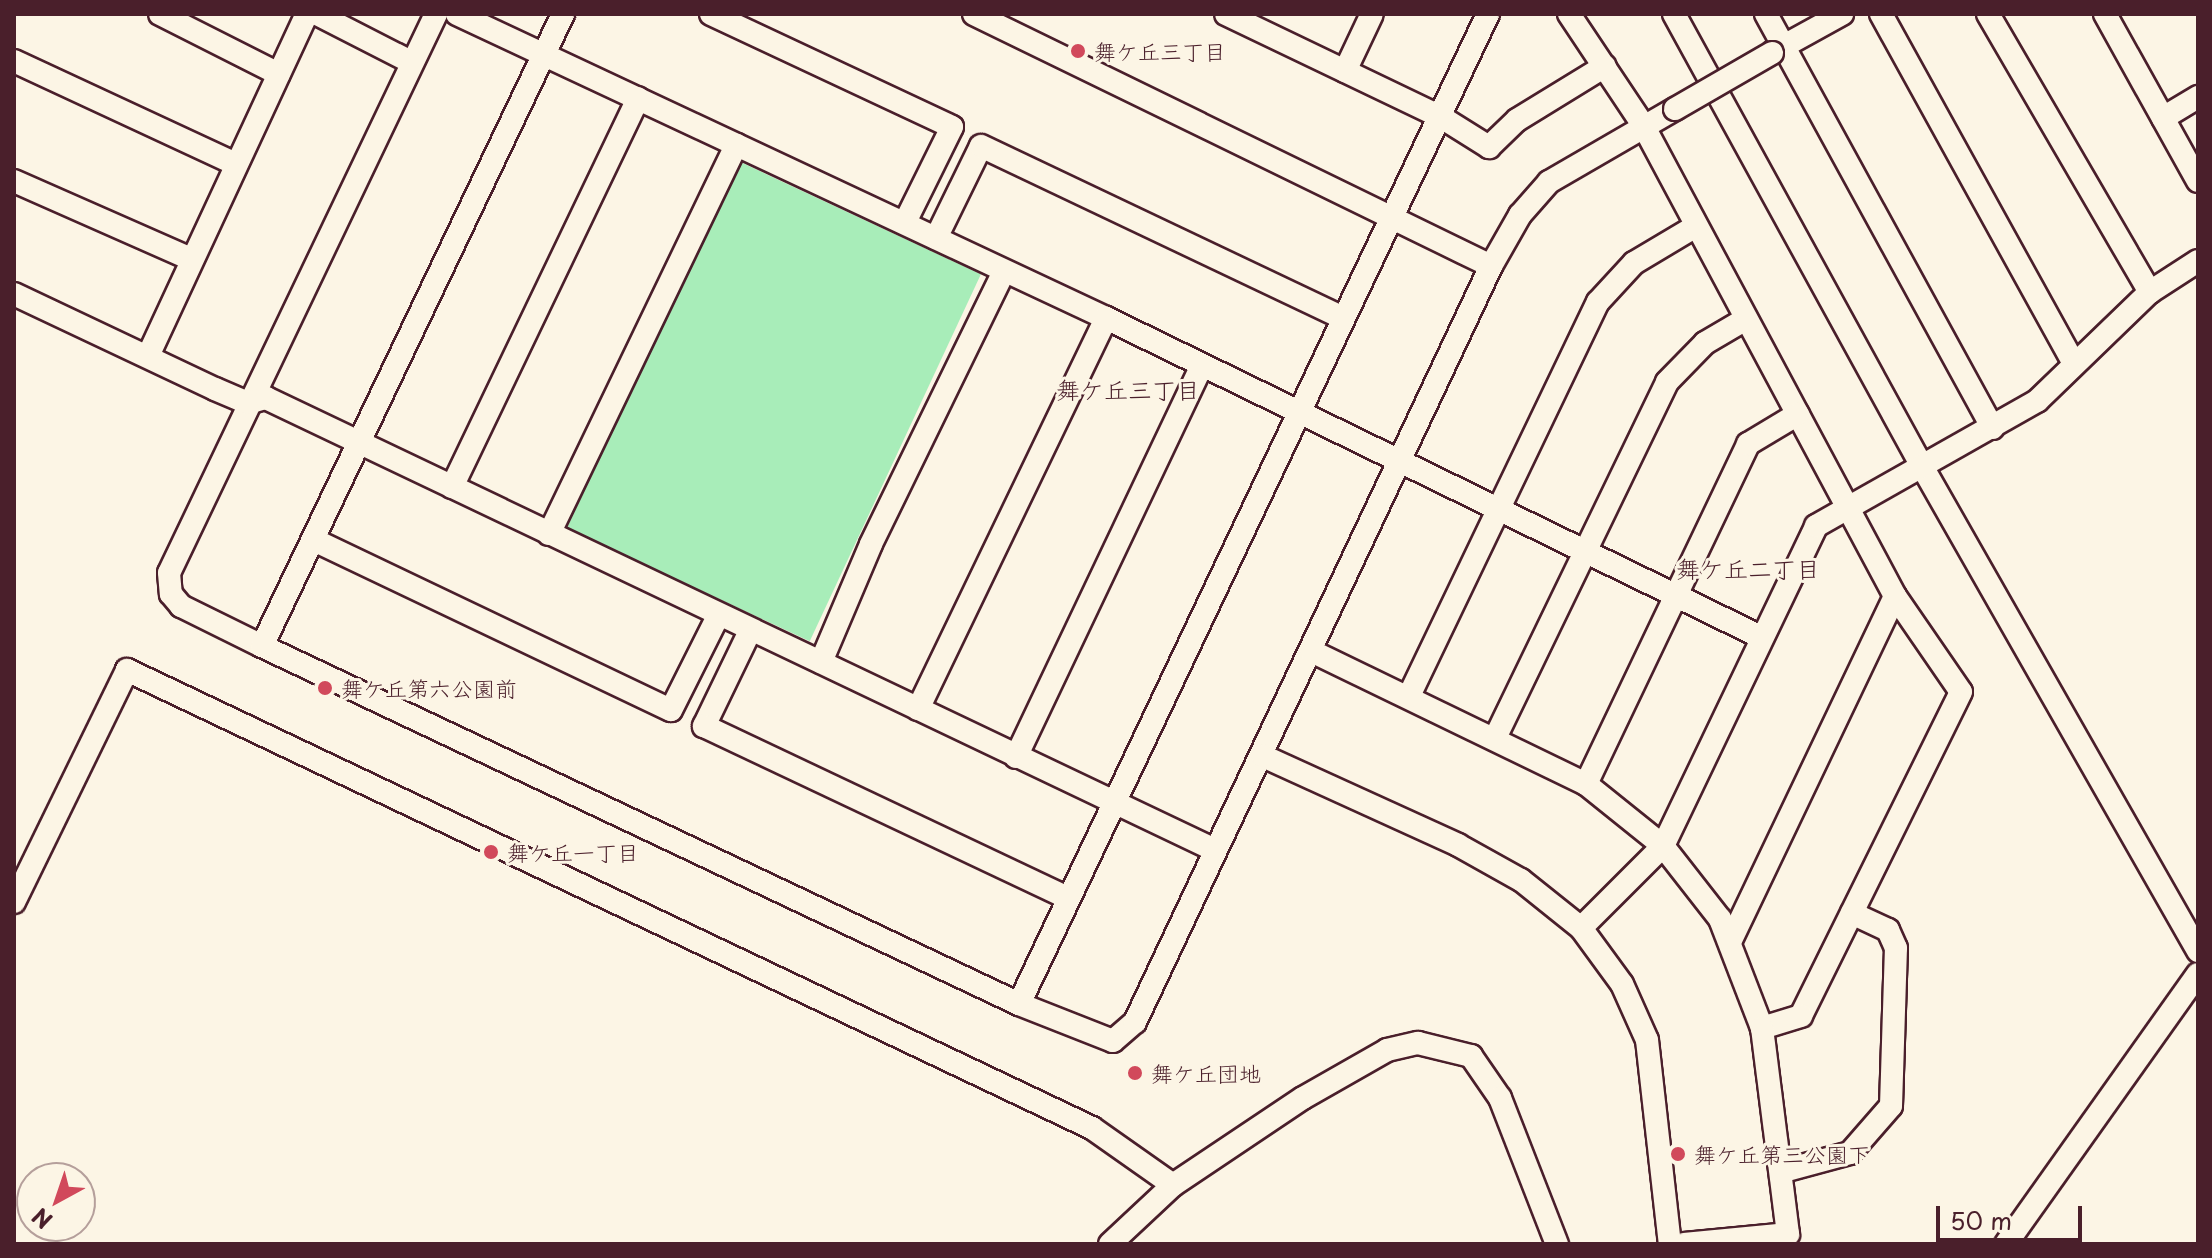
<!DOCTYPE html>
<html>
<head>
<meta charset="utf-8">
<style>
	body { margin:0 }
	#map { position:relative; width:2212px; height:1258px; overflow:hidden; background:#fcf5e5; font-family:"Playpen Sans","Klee One",sans-serif }
	div>[style] { position:absolute }
	.green>* { inset:0; background:#a8edb9; transform-origin:0 0 }
	.roads { filter:drop-shadow(2px 0 #4a1f2b) drop-shadow(-2px 0 #4a1f2b) drop-shadow(0 2px #4a1f2b) drop-shadow(0 -2px #4a1f2b) }
	.minor>* { height:22px; margin:-11px; padding:0 11px; transform-origin:11px; border-radius:11px; background:#fcf5e5 }
	.bridges { filter:drop-shadow(2px 0 #4a1f2b) drop-shadow(-2px 0 #4a1f2b) drop-shadow(0 2px #4a1f2b) drop-shadow(0 -2px #4a1f2b) }
	.minor-bridge>* { height:22px; margin:-11px; padding:0 11px; transform-origin:11px; border-radius:11px; background:#fcf5e5 }
	.dots>* { width:22px; height:22px; translate:-50% -50%; box-sizing:border-box; border:4px solid #fcf5e5; border-radius:50% }
	span { translate:-50% -50%; white-space:nowrap; text-align:center; line-height:1.15; -webkit-text-stroke:6px #fcf5e5; paint-order:stroke }
	.poi-label { font-size:22px; color:#4a1f2b }
	.left { translate:0 -50%; text-align:left }
	.neighbourhood-label { font-size:24px; color:#4a1f2b }
	.frame { position:absolute; inset:0; border:16px solid #4a1f2b; pointer-events:none }
	.north { position:absolute; left:16px; top:1162px; width:80px; height:80px; box-sizing:border-box; background:#fcf5e5; border:2px solid #b59f9b; border-radius:50%; rotate:220deg; font-size:22px; font-weight:700; line-height:32px; text-align:center; color:#4a1f2b }
	.north::after { content:''; display:block; margin:auto; width:28px; height:36px; background:#d1495b; clip-path:polygon(50% 0,100% 100%,50% 72%,0 100%) }
	.scale { position:absolute; left:1936px; top:1206px; width:146px; height:36px; box-sizing:border-box; border:4px solid #4a1f2b; border-top:0; padding-left:10px; font-size:24px; line-height:28px; white-space:nowrap; color:#4a1f2b; -webkit-text-stroke:6px #fcf5e5; paint-order:stroke }
</style>
</head>
<body>
<div id="map">
	<div class="green">
		<div style="left:738px;top:161px;width:268px;height:405px;rotate:25deg"></div>
	</div>
	<div class="roads">
		<div class="minor">
			<div style="left:160px;top:14px;width:133px;rotate:26.8deg"></div>
			<div style="left:317px;top:14px;width:106px;rotate:27.1deg"></div>
			<div style="left:436px;top:14px;width:619px;rotate:115.53deg"></div>
			<div style="left:169px;top:573px;width:21px;rotate:85deg"></div>
			<div style="left:171px;top:594px;width:16px;rotate:50deg"></div>
			<div style="left:181px;top:606px;width:90px;rotate:26.3deg"></div>
			<div style="left:262px;top:646px;width:837px;rotate:25.31deg"></div>
			<div style="left:1019px;top:1004px;width:101px;rotate:21.5deg"></div>
			<div style="left:1113px;top:1041px;width:29px;rotate:-41deg"></div>
			<div style="left:1135px;top:1022px;width:836px;rotate:-64.78deg"></div>
			<div style="left:1491px;top:266px;width:59px;rotate:-60.4deg"></div>
			<div style="left:1520px;top:215px;width:44px;rotate:-48.7deg"></div>
			<div style="left:1549px;top:182px;width:146px;rotate:-30.1deg"></div>
			<div style="left:457px;top:14px;width:717px;rotate:25.1deg"></div>
			<div style="left:1106px;top:318px;width:729px;rotate:25.97deg"></div>
			<div style="left:711px;top:14px;width:266px;rotate:25.1deg"></div>
			<div style="left:952px;top:127px;width:106px;rotate:116.3deg"></div>
			<div style="left:974px;top:14px;width:575px;rotate:25.99deg"></div>
			<div style="left:1226px;top:14px;width:238px;rotate:25.6deg"></div>
			<div style="left:1441px;top:117px;width:57px;rotate:32deg"></div>
			<div style="left:1489px;top:147px;width:39px;rotate:-44deg"></div>
			<div style="left:1517px;top:120px;width:103px;rotate:-31.5deg"></div>
			<div style="left:1569px;top:14px;width:133px;rotate:56.3deg"></div>
			<div style="left:1643px;top:125px;width:534px;rotate:61.85deg"></div>
			<div style="left:1895px;top:596px;width:116px;rotate:55.5deg"></div>
			<div style="left:1961px;top:692px;width:361px;rotate:116.3deg"></div>
			<div style="left:1801px;top:1016px;width:41px;rotate:162.9deg"></div>
			<div style="left:1674px;top:14px;width:518px;rotate:61.26deg"></div>
			<div style="left:1923px;top:468px;width:556px;rotate:60.34deg"></div>
			<div style="left:1766px;top:14px;width:472px;rotate:61.3deg"></div>
			<div style="left:1881px;top:14px;width:400px;rotate:61.1deg"></div>
			<div style="left:1988px;top:14px;width:322px;rotate:59.8deg"></div>
			<div style="left:2105px;top:14px;width:191px;rotate:60.9deg"></div>
			<div style="left:1773px;top:52px;width:79px;rotate:-28.8deg"></div>
			<div style="left:14px;top:61px;width:245px;rotate:24.9deg"></div>
			<div style="left:1345px;top:71px;width:63px;rotate:-64.7deg"></div>
			<div style="left:2163px;top:118px;width:41px;rotate:-31deg"></div>
			<div style="left:14px;top:181px;width:193px;rotate:23.8deg"></div>
			<div style="left:936px;top:238px;width:102px;rotate:-63.9deg"></div>
			<div style="left:981px;top:146px;width:401px;rotate:25.4deg"></div>
			<div style="left:14px;top:294px;width:222px;rotate:25.3deg"></div>
			<div style="left:215px;top:389px;width:36px;rotate:23deg"></div>
			<div style="left:248px;top:403px;width:19px;rotate:-16deg"></div>
			<div style="left:266px;top:398px;width:1051px;rotate:25.47deg"></div>
			<div style="left:148px;top:356px;width:377px;rotate:-65.1deg"></div>
			<div style="left:452px;top:487px;width:431px;rotate:-64.4deg"></div>
			<div style="left:549px;top:534px;width:432px;rotate:-64.3deg"></div>
			<div style="left:316px;top:541px;width:393px;rotate:25.5deg"></div>
			<div style="left:671px;top:710px;width:105px;rotate:-63.4deg"></div>
			<div style="left:750px;top:631px;width:106px;rotate:115.8deg"></div>
			<div style="left:704px;top:726px;width:400px;rotate:25.3deg"></div>
			<div style="left:262px;top:646px;width:700px;rotate:-64.53deg"></div>
			<div style="left:1311px;top:651px;width:305px;rotate:25.8deg"></div>
			<div style="left:1586px;top:784px;width:99px;rotate:38.8deg"></div>
			<div style="left:1663px;top:846px;width:93px;rotate:52deg"></div>
			<div style="left:1720px;top:919px;width:117px;rotate:68.9deg"></div>
			<div style="left:1762px;top:1028px;width:208px;rotate:82.8deg"></div>
			<div style="left:1788px;top:1234px;width:104px;rotate:174.5deg"></div>
			<div style="left:821px;top:662px;width:128px;rotate:-67deg"></div>
			<div style="left:871px;top:544px;width:301px;rotate:-64deg"></div>
			<div style="left:1409px;top:696px;width:437px;rotate:-64.4deg"></div>
			<div style="left:1598px;top:302px;width:53px;rotate:-47.3deg"></div>
			<div style="left:1634px;top:263px;width:72px;rotate:-30.8deg"></div>
			<div style="left:918px;top:709px;width:434px;rotate:-64.3deg"></div>
			<div style="left:1496px;top:736px;width:393px;rotate:-64.2deg"></div>
			<div style="left:1667px;top:382px;width:54px;rotate:-45.7deg"></div>
			<div style="left:1705px;top:343px;width:45px;rotate:-30.5deg"></div>
			<div style="left:1263px;top:756px;width:214px;rotate:24.5deg"></div>
			<div style="left:1458px;top:845px;width:72px;rotate:29.1deg"></div>
			<div style="left:1521px;top:880px;width:77px;rotate:38.7deg"></div>
			<div style="left:1581px;top:928px;width:69px;rotate:53.8deg"></div>
			<div style="left:1622px;top:984px;width:61px;rotate:65.9deg"></div>
			<div style="left:1647px;top:1040px;width:205px;rotate:83.6deg"></div>
			<div style="left:1016px;top:757px;width:432px;rotate:-64.6deg"></div>
			<div style="left:1586px;top:784px;width:377px;rotate:-64.5deg"></div>
			<div style="left:1748px;top:444px;width:58px;rotate:-31deg"></div>
			<div style="left:14px;top:902px;width:258px;rotate:-64deg"></div>
			<div style="left:127px;top:670px;width:1068px;rotate:25.39deg"></div>
			<div style="left:1092px;top:1128px;width:99px;rotate:35.1deg"></div>
			<div style="left:1581px;top:928px;width:116px;rotate:-45deg"></div>
			<div style="left:1663px;top:846px;width:355px;rotate:-64.4deg"></div>
			<div style="left:1816px;top:526px;width:254px;rotate:-29.5deg"></div>
			<div style="left:2037px;top:401px;width:157px;rotate:-44deg"></div>
			<div style="left:2150px;top:292px;width:57px;rotate:-32.9deg"></div>
			<div style="left:1731px;top:940px;width:381px;rotate:-64.5deg"></div>
			<div style="left:1019px;top:1004px;width:1095px;rotate:-64.65deg"></div>
			<div style="left:1783px;top:1171px;width:69px;rotate:-15deg"></div>
			<div style="left:1850px;top:1153px;width:62px;rotate:-48.9deg"></div>
			<div style="left:1891px;top:1106px;width:158px;rotate:-88.2deg"></div>
			<div style="left:1896px;top:948px;width:20px;rotate:-114deg"></div>
			<div style="left:1888px;top:930px;width:40px;rotate:-155deg"></div>
			<div style="left:1110px;top:1244px;width:86px;rotate:-43.1deg"></div>
			<div style="left:1173px;top:1185px;width:156px;rotate:-33.8deg"></div>
			<div style="left:1303px;top:1098px;width:97px;rotate:-29.7deg"></div>
			<div style="left:1387px;top:1050px;width:32px;rotate:-13deg"></div>
			<div style="left:1418px;top:1043px;width:55px;rotate:13.8deg"></div>
			<div style="left:1471px;top:1056px;width:51px;rotate:55.4deg"></div>
			<div style="left:1500px;top:1098px;width:157px;rotate:68.7deg"></div>
			<div style="left:2006px;top:1244px;width:331px;rotate:-54.6deg"></div>
		</div>
	</div>
	<div class="bridges">
		<div class="minor-bridge">
			<div style="left:1675px;top:109px;width:112px;rotate:-30deg"></div>
		</div>
	</div>
	<div class="dots">
		<div style="left:1078px;top:51px;background:#d1495b"></div>
		<div style="left:325px;top:688px;background:#d1495b"></div>
		<div style="left:491px;top:852px;background:#d1495b"></div>
		<div style="left:1135px;top:1073px;background:#d1495b"></div>
		<div style="left:1678px;top:1154px;background:#d1495b"></div>
	</div>
	<div class="poi-label">
		<span class="left" style="left:1094px;top:51px">舞ケ丘三丁目</span>
		<span class="left" style="left:341px;top:688px">舞ケ丘第六公園前</span>
		<span class="left" style="left:507px;top:852px">舞ケ丘一丁目</span>
		<span class="left" style="left:1151px;top:1073px">舞ケ丘団地</span>
		<span class="left" style="left:1694px;top:1154px">舞ケ丘第三公園下</span>
	</div>
	<div class="neighbourhood-label">
		<span style="left:1128px;top:390px">舞ケ丘三丁目</span>
		<span style="left:1748px;top:569px">舞ケ丘二丁目</span>
	</div>
	<div class="frame"></div>
	<div class="north">N</div>
	<div class="scale">50 m</div>
</div>
</body>
</html>
